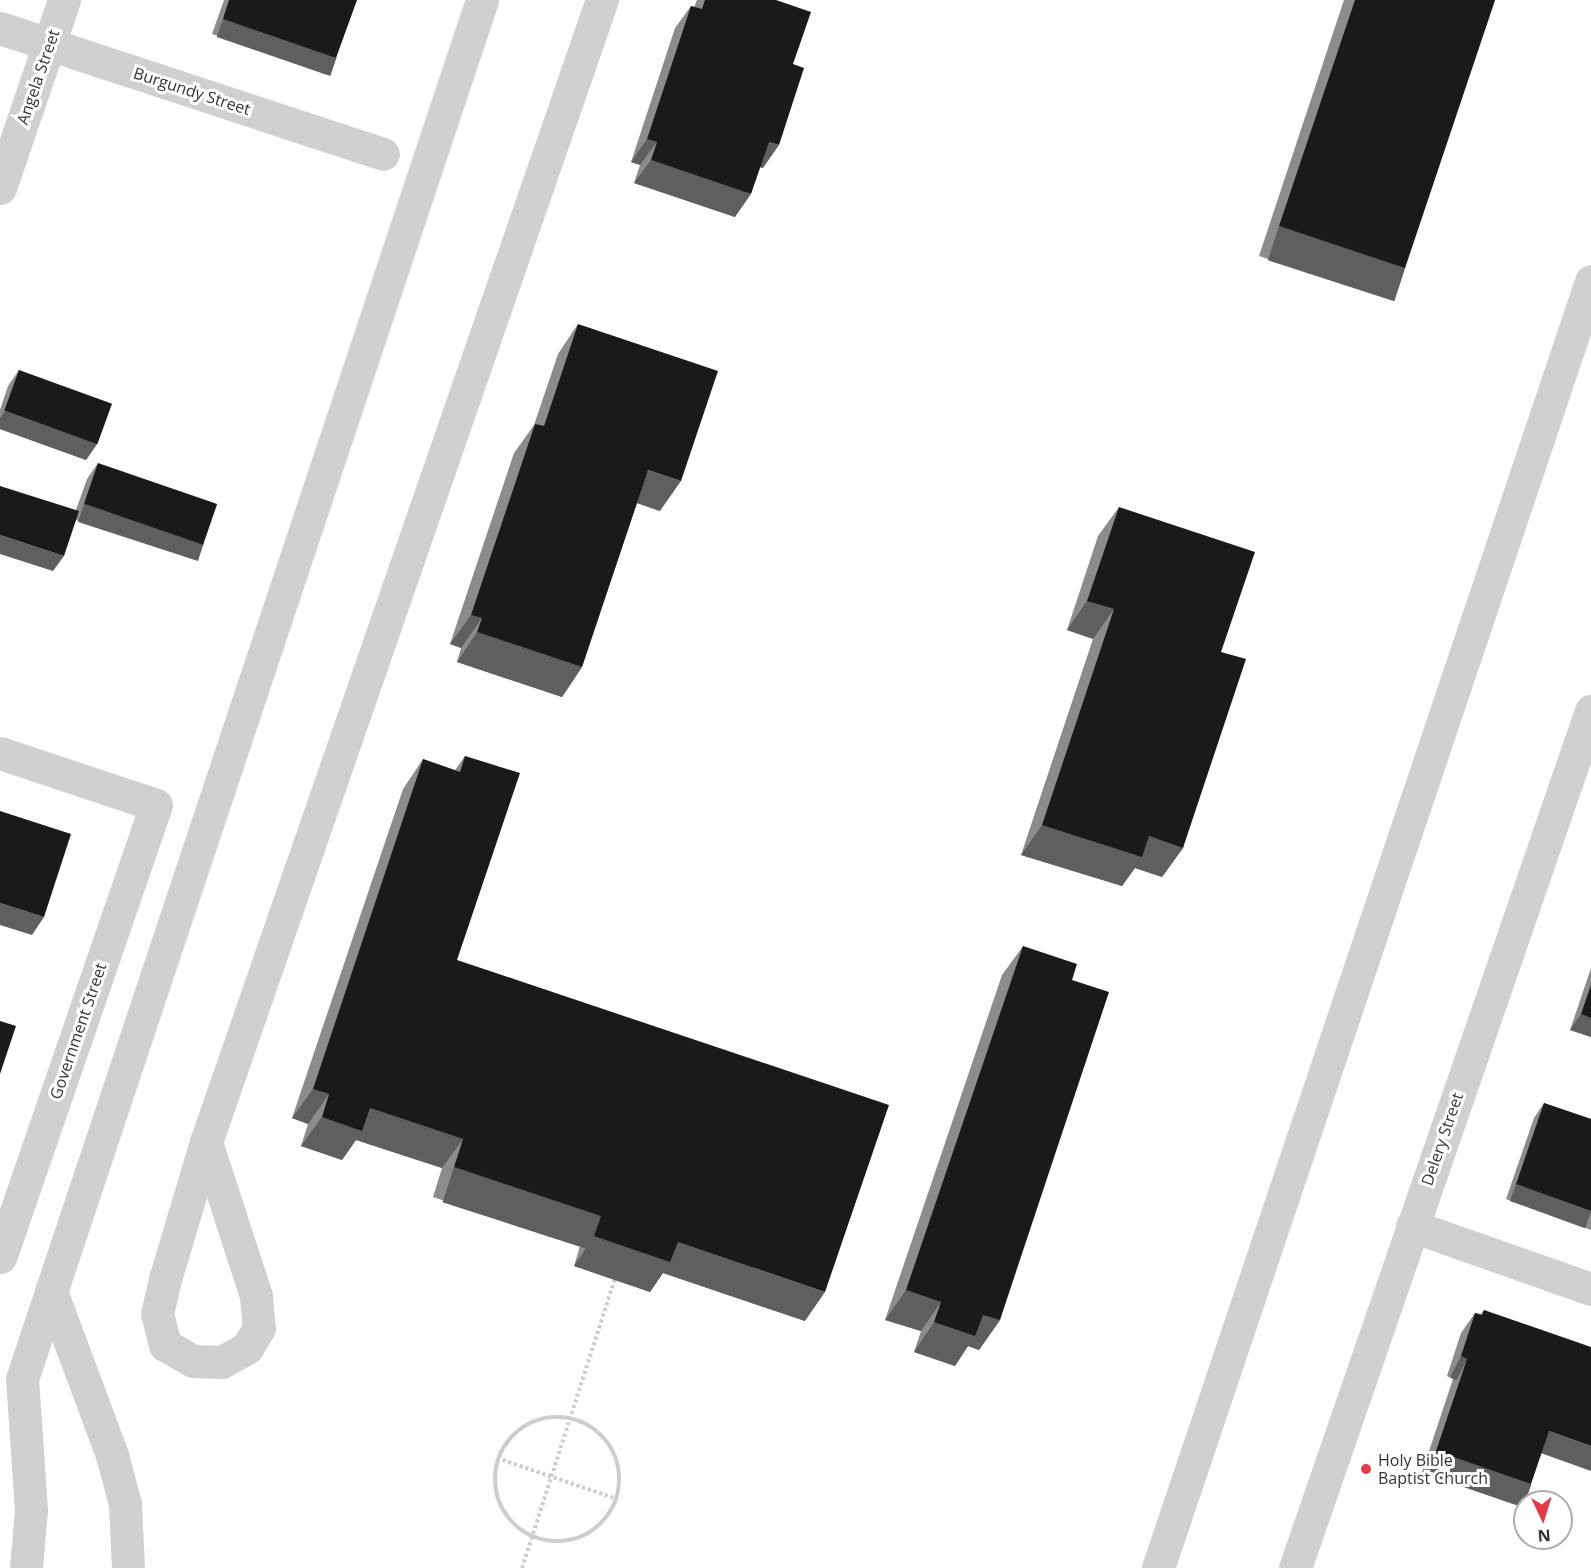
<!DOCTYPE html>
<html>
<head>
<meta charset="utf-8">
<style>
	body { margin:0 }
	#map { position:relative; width:1591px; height:1568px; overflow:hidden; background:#fff; font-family:"Open Sans",sans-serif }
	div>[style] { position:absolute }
	.path>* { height:4px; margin-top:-2px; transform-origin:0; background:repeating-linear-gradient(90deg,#cdcdcd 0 3px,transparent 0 6px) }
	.path>.ring { margin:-2px; padding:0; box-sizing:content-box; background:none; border:4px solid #cdcdcd; border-radius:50% }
	.minor>* { height:33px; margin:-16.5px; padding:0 16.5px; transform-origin:16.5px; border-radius:16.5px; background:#d0d0d0 }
	.wall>* { inset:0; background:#8c8c8c }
	.shaded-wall>* { inset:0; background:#5f5f5f; transform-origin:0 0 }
	.building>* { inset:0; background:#1a1a1a; transform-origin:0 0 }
	.dots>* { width:16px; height:16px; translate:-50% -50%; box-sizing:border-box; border:3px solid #fff; border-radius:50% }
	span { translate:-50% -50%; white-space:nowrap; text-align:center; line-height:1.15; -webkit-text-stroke:6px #fff; paint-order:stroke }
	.street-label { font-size:16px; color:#333 }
	.poi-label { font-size:16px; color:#333 }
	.left { translate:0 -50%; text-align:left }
	.north { position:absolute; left:1513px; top:1490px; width:60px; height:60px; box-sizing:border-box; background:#fff; border:2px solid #adadad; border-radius:50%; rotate:176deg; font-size:16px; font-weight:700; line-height:24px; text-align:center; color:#333 }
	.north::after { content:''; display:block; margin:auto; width:21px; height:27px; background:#e63946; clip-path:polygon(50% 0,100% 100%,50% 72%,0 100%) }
</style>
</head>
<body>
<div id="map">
	<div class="path">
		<div class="ring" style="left:495px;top:1417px;width:120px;height:120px"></div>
		<div style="left:497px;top:1458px;width:127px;rotate:18.9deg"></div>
		<div style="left:522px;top:1568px;width:304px;rotate:-72.2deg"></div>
	</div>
	<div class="minor">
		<div style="left:0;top:28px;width:403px;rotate:18.2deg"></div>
		<div style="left:0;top:188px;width:199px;rotate:-71.2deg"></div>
		<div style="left:0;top:753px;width:164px;rotate:18.4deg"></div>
		<div style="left:156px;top:805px;width:478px;rotate:109deg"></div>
		<div style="left:206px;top:1142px;width:162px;rotate:72deg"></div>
		<div style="left:256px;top:1296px;width:32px;rotate:85deg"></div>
		<div style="left:259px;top:1328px;width:23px;rotate:121deg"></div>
		<div style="left:247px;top:1348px;width:29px;rotate:151deg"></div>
		<div style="left:222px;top:1362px;width:29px;rotate:-178deg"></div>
		<div style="left:193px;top:1361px;width:32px;rotate:-150deg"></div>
		<div style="left:165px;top:1345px;width:32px;rotate:-104deg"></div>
		<div style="left:157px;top:1314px;width:39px;rotate:-77deg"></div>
		<div style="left:166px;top:1276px;width:140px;rotate:-73.4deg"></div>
		<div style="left:206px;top:1142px;width:1209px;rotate:-70.88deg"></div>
		<div style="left:1412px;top:1226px;width:190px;rotate:19.4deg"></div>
		<div style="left:51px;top:1291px;width:175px;rotate:69.6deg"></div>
		<div style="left:112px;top:1455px;width:51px;rotate:75.1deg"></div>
		<div style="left:125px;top:1504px;width:64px;rotate:87.3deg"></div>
		<div style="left:26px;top:1568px;width:58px;rotate:-85.1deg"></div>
		<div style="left:31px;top:1510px;width:131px;rotate:-93.9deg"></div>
		<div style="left:22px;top:1379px;width:1454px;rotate:-71.55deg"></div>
		<div style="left:1158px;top:1568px;width:1358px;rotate:-71.4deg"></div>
		<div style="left:1295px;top:1568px;width:907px;rotate:-70.95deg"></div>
	</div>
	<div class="wall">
		<div style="clip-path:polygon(224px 0,357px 0,325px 74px,212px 34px)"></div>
		<div style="clip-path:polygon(697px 0,776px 0,793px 64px,763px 168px,760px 167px,735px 217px,634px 183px,640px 165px,631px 162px,675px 28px,691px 6px,694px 7px)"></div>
		<div style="clip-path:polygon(1344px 0,1495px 0,1405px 268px,1385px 298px,1259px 256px)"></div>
		<div style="clip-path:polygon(578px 324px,660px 511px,637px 503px,582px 667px,562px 697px,457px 662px,461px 648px,450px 644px,514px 453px,534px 425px,558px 354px)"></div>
		<div style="clip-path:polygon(19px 370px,97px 444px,86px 460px,0 429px,0 410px,8px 386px)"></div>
		<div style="clip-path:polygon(98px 463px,193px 559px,76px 520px,53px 571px,76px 510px,87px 479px)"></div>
		<div style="clip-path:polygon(1119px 507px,1221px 652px,1183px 848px,1162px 877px,1135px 868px,1122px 886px,1021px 855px,1093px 639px,1067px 630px,1098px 536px)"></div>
		<div style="clip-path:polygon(465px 756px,457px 960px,805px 1321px,663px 1273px,650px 1292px,574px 1266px,580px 1246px,433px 1197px,442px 1168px,356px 1140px,342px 1160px,301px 1146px,308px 1124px,292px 1118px,403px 789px,423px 759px,455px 770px)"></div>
		<div style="clip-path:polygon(1023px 946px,1072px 980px,1000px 1320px,979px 1350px,968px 1346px,955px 1366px,914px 1352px,921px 1331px,885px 1320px,1002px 975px)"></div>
		<div style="clip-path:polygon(1591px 968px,1591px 1037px,1570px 1030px)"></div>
		<div style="clip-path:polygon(1544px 1103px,1591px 1119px,1591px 1230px,1506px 1199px,1534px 1118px)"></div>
		<div style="clip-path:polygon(1484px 1310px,1541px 1454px,1516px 1505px,1422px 1472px,1453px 1379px,1447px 1376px,1461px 1333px,1475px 1313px,1481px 1314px)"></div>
	</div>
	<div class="shaded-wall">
		<div style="left:223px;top:19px;width:120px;height:19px;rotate:19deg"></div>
		<div style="clip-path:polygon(647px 139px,657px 142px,640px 165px,631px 162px)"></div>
		<div style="clip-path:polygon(769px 142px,779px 145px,763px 168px,753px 165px)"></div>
		<div style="clip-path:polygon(651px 160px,751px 194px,735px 217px,634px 183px)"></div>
		<div style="left:1279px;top:226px;width:133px;height:36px;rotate:18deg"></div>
		<div style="clip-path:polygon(5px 411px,97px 444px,86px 460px,0 429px,0 418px)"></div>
		<div style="clip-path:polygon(648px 470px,681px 481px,660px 511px,628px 500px)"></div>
		<div style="left:84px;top:504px;width:126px;height:19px;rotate:18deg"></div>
		<div style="clip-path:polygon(0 535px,64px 556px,53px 571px,0 554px)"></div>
		<div style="clip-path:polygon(1087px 601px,1114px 609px,1093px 639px,1067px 630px)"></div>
		<div style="clip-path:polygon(471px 615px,482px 618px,461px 648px,450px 644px)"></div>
		<div style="clip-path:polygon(477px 632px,582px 667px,562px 697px,457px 662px)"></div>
		<div style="clip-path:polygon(1042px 825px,1149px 836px,1183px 848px,1162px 877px,1135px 868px,1122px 886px,1021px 855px)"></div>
		<div style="clip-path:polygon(0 903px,44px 917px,32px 935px,0 925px)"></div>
		<div style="clip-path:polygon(1581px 1014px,1591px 1018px,1591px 1037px,1570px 1030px)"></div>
		<div style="clip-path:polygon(313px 1089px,329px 1094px,308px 1124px,292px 1118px)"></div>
		<div style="clip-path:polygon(370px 1108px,463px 1139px,442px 1168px,356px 1140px,342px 1160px,301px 1146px,322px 1117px)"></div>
		<div style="left:454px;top:1167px;width:155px;height:37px;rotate:18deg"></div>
		<div style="left:1516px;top:1184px;width:80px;height:18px;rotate:20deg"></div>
		<div style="clip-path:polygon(594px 1236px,678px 1242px,825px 1292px,805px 1321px,663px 1273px,650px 1292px,574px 1266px)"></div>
		<div style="clip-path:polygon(906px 1290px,941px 1302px,921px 1331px,885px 1320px)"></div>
		<div style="clip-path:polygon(983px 1315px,1000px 1320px,979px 1350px,968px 1346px,955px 1366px,914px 1352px,934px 1322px)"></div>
		<div style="left:1461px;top:1356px;width:7px;height:24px;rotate:27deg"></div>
		<div style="clip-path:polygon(1549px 1431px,1591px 1446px,1591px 1471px,1535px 1451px)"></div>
		<div style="left:1436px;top:1451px;width:101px;height:25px;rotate:19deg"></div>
	</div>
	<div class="building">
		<div style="clip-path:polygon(229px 0,357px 0,336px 58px,223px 19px)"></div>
		<div style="clip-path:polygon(705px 0,776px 0,811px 12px,793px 64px,804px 68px,779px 145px,769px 142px,751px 194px,651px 160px,657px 142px,647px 139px,691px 6px,702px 9px)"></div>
		<div style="clip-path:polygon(1355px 0,1495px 0,1405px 268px,1279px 226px)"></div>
		<div style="clip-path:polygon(578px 324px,718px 371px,681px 481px,648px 470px,582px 667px,477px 632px,482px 618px,471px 615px,535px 424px,544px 426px)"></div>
		<div style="left:19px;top:370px;width:99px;height:43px;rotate:20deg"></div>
		<div style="left:98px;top:463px;width:126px;height:43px;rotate:19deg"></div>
		<div style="clip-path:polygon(0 486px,79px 511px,64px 556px,0 535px)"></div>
		<div style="clip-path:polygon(1119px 507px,1255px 552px,1221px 652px,1246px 659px,1183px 848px,1149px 836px,1142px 857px,1042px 825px,1114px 609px,1087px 601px)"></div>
		<div style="clip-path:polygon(465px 756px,520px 773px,457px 960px,889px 1105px,825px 1292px,678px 1242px,670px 1262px,594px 1236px,601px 1216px,454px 1167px,463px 1139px,370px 1108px,362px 1131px,322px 1117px,329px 1094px,313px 1089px,423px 759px,460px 772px)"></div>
		<div style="clip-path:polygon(0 811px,71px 834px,44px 917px,0 903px)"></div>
		<div style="clip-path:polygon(1023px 946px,1077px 964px,1072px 980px,1109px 992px,1000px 1320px,983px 1315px,975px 1336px,934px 1322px,941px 1302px,906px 1290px)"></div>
		<div style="clip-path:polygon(1591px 985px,1591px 1018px,1581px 1014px)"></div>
		<div style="clip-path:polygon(0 1021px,16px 1026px,0 1074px)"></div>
		<div style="clip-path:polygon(1544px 1103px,1591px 1119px,1591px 1211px,1516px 1184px)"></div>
		<div style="clip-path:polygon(1484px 1310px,1591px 1347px,1591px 1446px,1549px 1431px,1531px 1484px,1436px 1451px,1467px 1359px,1461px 1356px,1475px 1313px,1482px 1315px)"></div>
	</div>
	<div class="dots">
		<div style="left:1366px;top:1469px;background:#e63946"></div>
	</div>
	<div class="street-label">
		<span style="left:38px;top:77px;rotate:-71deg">Angela Street</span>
		<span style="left:192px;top:91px;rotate:18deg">Burgundy Street</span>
		<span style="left:78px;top:1031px;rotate:-71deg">Government Street</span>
		<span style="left:1442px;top:1139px;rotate:-71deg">Delery Street</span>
	</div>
	<div class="poi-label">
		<span class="left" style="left:1378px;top:1469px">Holy Bible<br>Baptist Church</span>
	</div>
	<div class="north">N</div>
</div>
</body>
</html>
